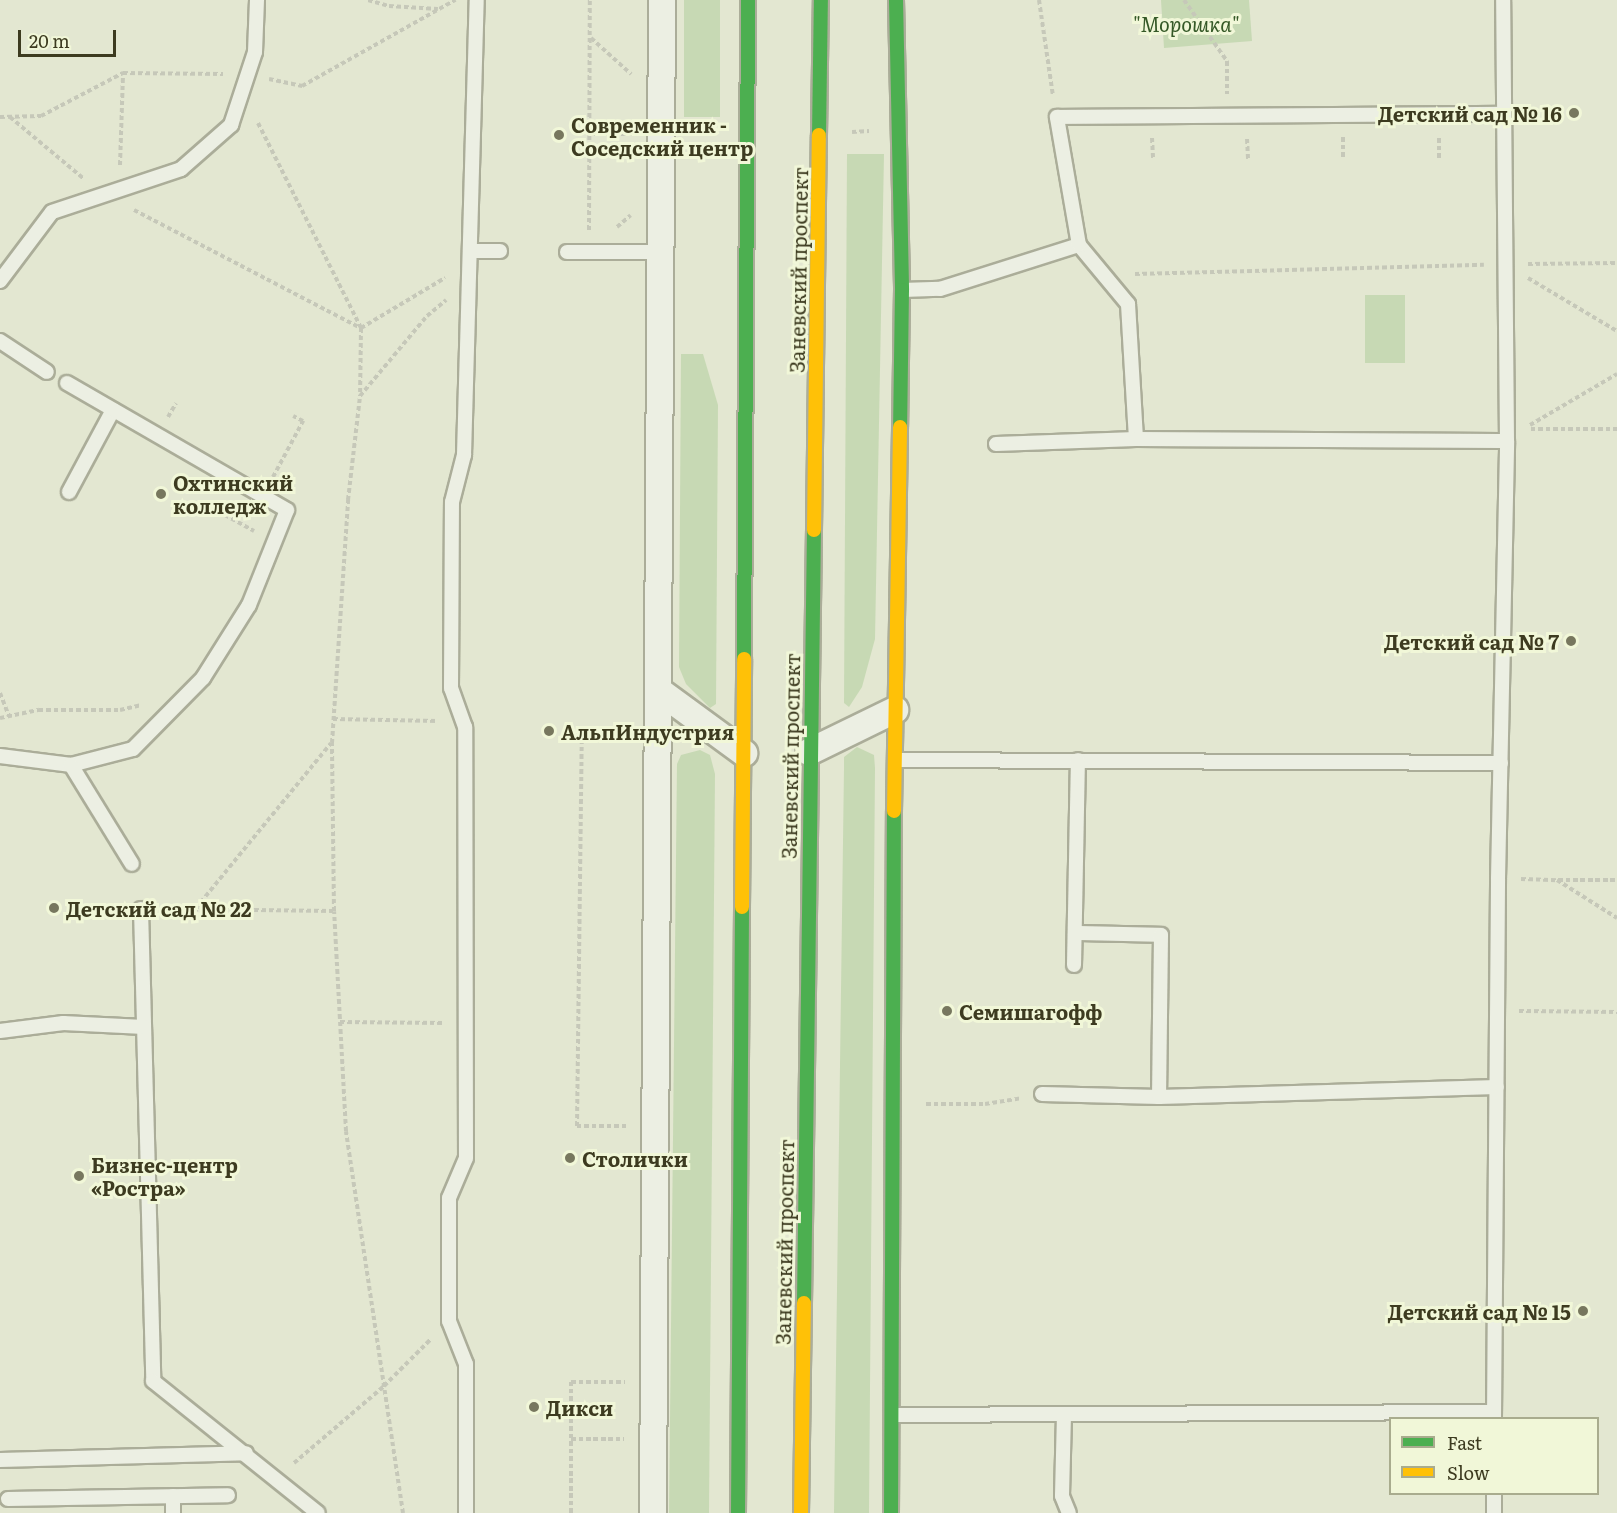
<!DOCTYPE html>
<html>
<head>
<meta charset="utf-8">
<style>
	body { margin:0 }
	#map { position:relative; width:1617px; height:1513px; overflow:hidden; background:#e3e7d1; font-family:Literata,serif }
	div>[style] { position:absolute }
	.green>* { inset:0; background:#c7d9b4; transform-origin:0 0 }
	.path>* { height:4px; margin-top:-2px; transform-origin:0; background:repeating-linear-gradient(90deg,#c6c8b9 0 4.5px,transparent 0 7.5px) }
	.roads { filter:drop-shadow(2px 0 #abad99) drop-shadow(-2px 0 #abad99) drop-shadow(0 2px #abad99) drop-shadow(0 -2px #abad99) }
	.lane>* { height:14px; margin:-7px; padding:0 7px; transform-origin:7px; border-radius:7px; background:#ecefe3 }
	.street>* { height:26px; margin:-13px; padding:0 13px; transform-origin:13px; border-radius:13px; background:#ecefe3 }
	.fast>* { height:14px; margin:-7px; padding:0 7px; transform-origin:7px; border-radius:7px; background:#4caf50 }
	.slow>* { height:14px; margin:-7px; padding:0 7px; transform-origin:7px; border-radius:7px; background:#ffc107 }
	.dots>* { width:16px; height:16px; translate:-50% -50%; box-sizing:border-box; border:3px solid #f1f7d8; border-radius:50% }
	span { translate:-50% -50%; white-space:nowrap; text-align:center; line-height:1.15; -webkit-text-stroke:6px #f1f7d8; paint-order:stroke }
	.park-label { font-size:20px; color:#355927; font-style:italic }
	.poi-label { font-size:20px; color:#3d3b20; font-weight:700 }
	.right { translate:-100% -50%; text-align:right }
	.left { translate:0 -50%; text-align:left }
	.street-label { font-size:20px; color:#3d3b20 }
	.legend { position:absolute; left:1389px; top:1417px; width:210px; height:78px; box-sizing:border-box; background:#f1f7d8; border:2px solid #a9ac8e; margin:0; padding:8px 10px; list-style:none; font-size:18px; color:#3d3b20 }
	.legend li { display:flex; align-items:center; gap:12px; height:30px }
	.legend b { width:30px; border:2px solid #a9ac8e }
	.scale { position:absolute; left:18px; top:30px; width:98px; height:27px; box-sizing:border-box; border:3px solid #3d3b20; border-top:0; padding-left:8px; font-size:18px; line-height:21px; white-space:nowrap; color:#3d3b20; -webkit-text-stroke:4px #f1f7d8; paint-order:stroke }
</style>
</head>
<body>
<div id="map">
	<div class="green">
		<div style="left:684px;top:0;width:36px;height:117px"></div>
		<div style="clip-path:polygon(1161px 0,1249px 0,1252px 41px,1164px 48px)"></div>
		<div style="clip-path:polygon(847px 154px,884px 154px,875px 639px,862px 687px,849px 707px,844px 703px)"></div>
		<div style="left:1365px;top:295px;width:40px;height:68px"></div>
		<div style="clip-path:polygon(681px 354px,703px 354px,718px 405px,716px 704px,710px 708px,686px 684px,679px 667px)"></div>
		<div style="clip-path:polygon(857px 747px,874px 755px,875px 768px,869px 1513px,834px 1513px,844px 767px,844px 757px)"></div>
		<div style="clip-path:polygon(700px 750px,710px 755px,715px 774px,709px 1513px,669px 1513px,677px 764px,681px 755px)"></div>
	</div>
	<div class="path">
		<div style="left:368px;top:0;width:22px;rotate:16deg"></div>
		<div style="left:389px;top:6px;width:49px;rotate:3.5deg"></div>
		<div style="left:1039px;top:0;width:97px;rotate:81.7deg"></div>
		<div style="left:1184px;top:0;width:75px;rotate:54.8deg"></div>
		<div style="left:1227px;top:61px;width:33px;rotate:90deg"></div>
		<div style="left:591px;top:38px;width:54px;rotate:42deg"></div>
		<div style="left:269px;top:79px;width:34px;rotate:12deg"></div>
		<div style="left:302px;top:86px;width:176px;rotate:-29.3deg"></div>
		<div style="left:0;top:117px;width:41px;rotate:-1.4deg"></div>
		<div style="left:41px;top:116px;width:93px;rotate:-27.7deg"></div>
		<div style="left:123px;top:73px;width:100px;rotate:0.6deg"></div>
		<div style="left:10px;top:117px;width:95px;rotate:39.9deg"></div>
		<div style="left:258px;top:123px;width:229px;rotate:63.3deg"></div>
		<div style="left:361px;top:328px;width:98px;rotate:-30.8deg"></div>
		<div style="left:852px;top:132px;width:17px;rotate:-3deg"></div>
		<div style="left:690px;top:133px;width:26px"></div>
		<div style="left:591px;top:134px;width:41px"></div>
		<div style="left:1343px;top:137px;width:23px;rotate:90deg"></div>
		<div style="left:1152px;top:138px;width:20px;rotate:87deg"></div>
		<div style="left:1439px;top:138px;width:23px;rotate:90deg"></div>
		<div style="left:1247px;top:139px;width:20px;rotate:87deg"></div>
		<div style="left:120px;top:165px;width:92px;rotate:-88.1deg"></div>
		<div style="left:134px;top:210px;width:256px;rotate:27.5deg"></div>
		<div style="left:361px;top:328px;width:68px;rotate:90.8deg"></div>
		<div style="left:617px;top:227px;width:18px;rotate:-41deg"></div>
		<div style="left:589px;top:230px;width:230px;rotate:-89.8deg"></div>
		<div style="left:1528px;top:264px;width:89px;rotate:-0.6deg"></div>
		<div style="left:1135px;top:274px;width:349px;rotate:-1.5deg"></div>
		<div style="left:1528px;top:278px;width:104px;rotate:30.8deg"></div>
		<div style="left:168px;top:417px;width:16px;rotate:-60deg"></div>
		<div style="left:1530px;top:425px;width:101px;rotate:-30.4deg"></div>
		<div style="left:1531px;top:429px;width:86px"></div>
		<div style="left:273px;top:477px;width:64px;rotate:-61.8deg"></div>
		<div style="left:303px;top:421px;width:11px;rotate:-153deg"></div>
		<div style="left:205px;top:504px;width:56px;rotate:28.9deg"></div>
		<div style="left:0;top:693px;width:25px;rotate:69deg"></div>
		<div style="left:0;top:718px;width:40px;rotate:-12deg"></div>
		<div style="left:39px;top:710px;width:81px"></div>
		<div style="left:120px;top:710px;width:22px;rotate:-13deg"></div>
		<div style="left:333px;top:719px;width:105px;rotate:1.1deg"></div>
		<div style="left:1521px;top:879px;width:36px;rotate:2deg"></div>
		<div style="left:1557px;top:880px;width:71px;rotate:32.3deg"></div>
		<div style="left:1558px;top:880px;width:59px"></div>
		<div style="left:196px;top:908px;width:213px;rotate:-50.7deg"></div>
		<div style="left:164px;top:909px;width:170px;rotate:0.7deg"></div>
		<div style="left:1519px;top:1011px;width:98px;rotate:0.6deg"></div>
		<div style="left:340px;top:1022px;width:105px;rotate:0.5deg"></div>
		<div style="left:926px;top:1104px;width:59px"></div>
		<div style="left:985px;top:1104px;width:36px;rotate:-9deg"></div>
		<div style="left:626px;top:1126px;width:49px;rotate:180deg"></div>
		<div style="left:577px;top:1126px;width:386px;rotate:-89.3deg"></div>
		<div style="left:582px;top:740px;width:46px"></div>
		<div style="left:571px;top:1439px;width:53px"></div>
		<div style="left:294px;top:1463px;width:118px;rotate:-40.5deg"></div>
		<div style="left:384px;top:1386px;width:65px;rotate:-45deg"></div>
		<div style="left:403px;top:1513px;width:386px;rotate:-98.5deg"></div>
		<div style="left:346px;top:1131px;width:220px;rotate:-93.1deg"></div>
		<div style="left:334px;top:911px;width:168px;rotate:-90.7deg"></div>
		<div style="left:332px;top:743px;width:244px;rotate:-86.2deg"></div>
		<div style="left:348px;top:500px;width:105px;rotate:-83.4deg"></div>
		<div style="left:360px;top:396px;width:104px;rotate:-50.1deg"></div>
		<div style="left:427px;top:316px;width:25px;rotate:-40deg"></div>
		<div style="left:571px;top:1513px;width:131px;rotate:-90deg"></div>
		<div style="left:571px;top:1382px;width:54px"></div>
	</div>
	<div class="roads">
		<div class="lane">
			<div style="left:1079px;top:245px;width:77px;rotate:50.3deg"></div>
			<div style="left:1128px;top:304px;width:135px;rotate:86.6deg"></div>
			<div style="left:471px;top:251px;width:29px"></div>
			<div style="left:567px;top:252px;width:93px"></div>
			<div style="left:0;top:281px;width:86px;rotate:-53deg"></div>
			<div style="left:52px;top:212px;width:136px;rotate:-18.4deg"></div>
			<div style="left:181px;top:169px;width:67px;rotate:-41.3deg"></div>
			<div style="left:231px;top:125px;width:77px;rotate:-71.8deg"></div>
			<div style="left:255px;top:52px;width:52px;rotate:-87.8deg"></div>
			<div style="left:902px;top:290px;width:38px;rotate:-2deg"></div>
			<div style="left:940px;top:289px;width:146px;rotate:-17.6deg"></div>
			<div style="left:1079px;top:245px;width:130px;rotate:-99.8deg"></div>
			<div style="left:1057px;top:117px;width:447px;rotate:-0.4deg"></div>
			<div style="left:0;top:341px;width:56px;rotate:33.4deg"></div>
			<div style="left:996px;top:444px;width:140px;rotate:-2deg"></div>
			<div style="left:1136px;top:439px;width:371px;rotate:0.3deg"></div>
			<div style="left:69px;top:492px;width:93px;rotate:-61.8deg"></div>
			<div style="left:0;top:756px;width:72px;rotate:7.2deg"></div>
			<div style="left:71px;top:765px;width:64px;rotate:-14.5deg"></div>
			<div style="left:133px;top:749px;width:100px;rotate:-45.4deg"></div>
			<div style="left:203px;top:678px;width:86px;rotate:-57.8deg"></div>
			<div style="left:249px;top:605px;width:102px;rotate:-68.2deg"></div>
			<div style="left:287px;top:510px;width:254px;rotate:-150deg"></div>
			<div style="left:895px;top:760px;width:606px;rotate:0.28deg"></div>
			<div style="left:71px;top:765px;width:116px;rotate:58.4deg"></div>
			<div style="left:141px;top:909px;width:472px;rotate:88.5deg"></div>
			<div style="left:153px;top:1381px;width:211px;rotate:38.7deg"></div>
			<div style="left:1075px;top:933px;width:86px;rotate:1.3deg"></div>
			<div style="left:1161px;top:935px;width:162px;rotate:90.7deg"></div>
			<div style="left:1074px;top:965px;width:205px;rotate:-88.9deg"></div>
			<div style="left:0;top:1031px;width:64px;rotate:-7.2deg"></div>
			<div style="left:63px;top:1023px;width:81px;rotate:2.8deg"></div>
			<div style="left:1042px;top:1094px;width:117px;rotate:1.5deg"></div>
			<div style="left:1159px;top:1097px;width:338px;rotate:-1.7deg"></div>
			<div style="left:1064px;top:1414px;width:82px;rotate:91.4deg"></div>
			<div style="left:1062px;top:1496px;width:18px;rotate:68deg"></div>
			<div style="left:892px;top:1415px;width:602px;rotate:-0.29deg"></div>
			<div style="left:1494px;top:1418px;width:539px;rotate:-89.57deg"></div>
			<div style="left:1498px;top:879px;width:438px;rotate:-88.8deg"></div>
			<div style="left:1507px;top:441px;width:441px;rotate:-90.5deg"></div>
			<div style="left:0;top:1460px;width:246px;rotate:-1.6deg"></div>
			<div style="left:8px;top:1499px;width:220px;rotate:-1deg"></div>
			<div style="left:173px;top:1513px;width:17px;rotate:-90deg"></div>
			<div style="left:466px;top:1513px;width:149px;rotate:-90deg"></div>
			<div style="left:466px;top:1364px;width:46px;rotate:-111.6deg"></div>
			<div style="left:449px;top:1321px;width:123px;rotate:-90deg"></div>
			<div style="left:449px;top:1198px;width:43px;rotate:-67deg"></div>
			<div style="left:466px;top:1158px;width:431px;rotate:-90.1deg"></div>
			<div style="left:465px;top:727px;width:41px;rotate:-109.7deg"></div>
			<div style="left:451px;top:688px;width:186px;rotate:-89.7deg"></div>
			<div style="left:452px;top:502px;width:49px;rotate:-75.7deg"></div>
			<div style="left:464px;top:455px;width:455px;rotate:-88.4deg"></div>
			<div style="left:1494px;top:1513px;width:19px;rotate:-90deg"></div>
		</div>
		<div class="street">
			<div style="left:658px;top:690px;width:107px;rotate:36.2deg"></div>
			<div style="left:809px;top:752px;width:96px;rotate:-26deg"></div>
			<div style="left:653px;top:1513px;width:1513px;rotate:-89.66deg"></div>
		</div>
		<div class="fast">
			<div style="left:896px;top:0;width:290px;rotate:88.8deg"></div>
			<div style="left:902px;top:290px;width:137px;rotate:90.8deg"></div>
			<div style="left:819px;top:135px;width:135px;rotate:-89.2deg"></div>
			<div style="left:744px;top:659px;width:659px;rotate:-89.65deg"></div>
			<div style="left:804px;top:1303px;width:773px;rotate:-89.26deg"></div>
			<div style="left:738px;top:1513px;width:606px;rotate:-89.62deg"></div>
			<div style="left:891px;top:1513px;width:702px;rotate:-89.76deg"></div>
		</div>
		<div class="slow">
			<div style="left:814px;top:530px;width:395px;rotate:-89.3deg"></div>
			<div style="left:894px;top:811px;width:384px;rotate:-89.1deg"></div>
			<div style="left:742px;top:907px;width:248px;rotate:-89.5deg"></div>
			<div style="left:801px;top:1513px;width:210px;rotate:-89.2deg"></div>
		</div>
	</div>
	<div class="dots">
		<div style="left:1574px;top:113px;background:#77775e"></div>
		<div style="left:559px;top:135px;background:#77775e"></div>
		<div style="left:161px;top:494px;background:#77775e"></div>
		<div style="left:1571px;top:641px;background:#77775e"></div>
		<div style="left:549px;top:731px;background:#77775e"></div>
		<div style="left:54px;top:908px;background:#77775e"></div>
		<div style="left:947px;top:1011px;background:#77775e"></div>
		<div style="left:570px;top:1158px;background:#77775e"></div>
		<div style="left:79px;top:1176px;background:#77775e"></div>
		<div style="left:1583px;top:1311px;background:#77775e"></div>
		<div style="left:534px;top:1407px;background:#77775e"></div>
	</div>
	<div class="park-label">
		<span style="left:1186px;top:23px">"Морошка"</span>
	</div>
	<div class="poi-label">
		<span class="right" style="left:1562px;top:113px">Детский сад № 16</span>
		<span class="left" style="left:571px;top:136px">Современник -<br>Соседский центр</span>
		<span class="left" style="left:173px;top:494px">Охтинский<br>колледж</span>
		<span class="right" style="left:1559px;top:641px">Детский сад № 7</span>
		<span class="left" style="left:561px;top:731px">АльпИндустрия</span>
		<span class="left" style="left:66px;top:908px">Детский сад № 22</span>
		<span class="left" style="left:959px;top:1011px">Семишагофф</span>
		<span class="left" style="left:582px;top:1158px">Столички</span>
		<span class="left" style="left:91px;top:1176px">Бизнес-центр<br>«Ростра»</span>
		<span class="right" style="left:1571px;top:1311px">Детский сад № 15</span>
		<span class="left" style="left:546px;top:1407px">Дикси</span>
	</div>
	<div class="street-label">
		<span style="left:798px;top:270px;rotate:-89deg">Заневский проспект</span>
		<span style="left:790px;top:756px;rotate:-89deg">Заневский проспект</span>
		<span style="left:784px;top:1242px;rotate:-89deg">Заневский проспект</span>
	</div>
	<ul class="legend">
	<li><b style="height:8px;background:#4caf50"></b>Fast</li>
	<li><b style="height:8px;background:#ffc107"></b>Slow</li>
	</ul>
	<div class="scale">20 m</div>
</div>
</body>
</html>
